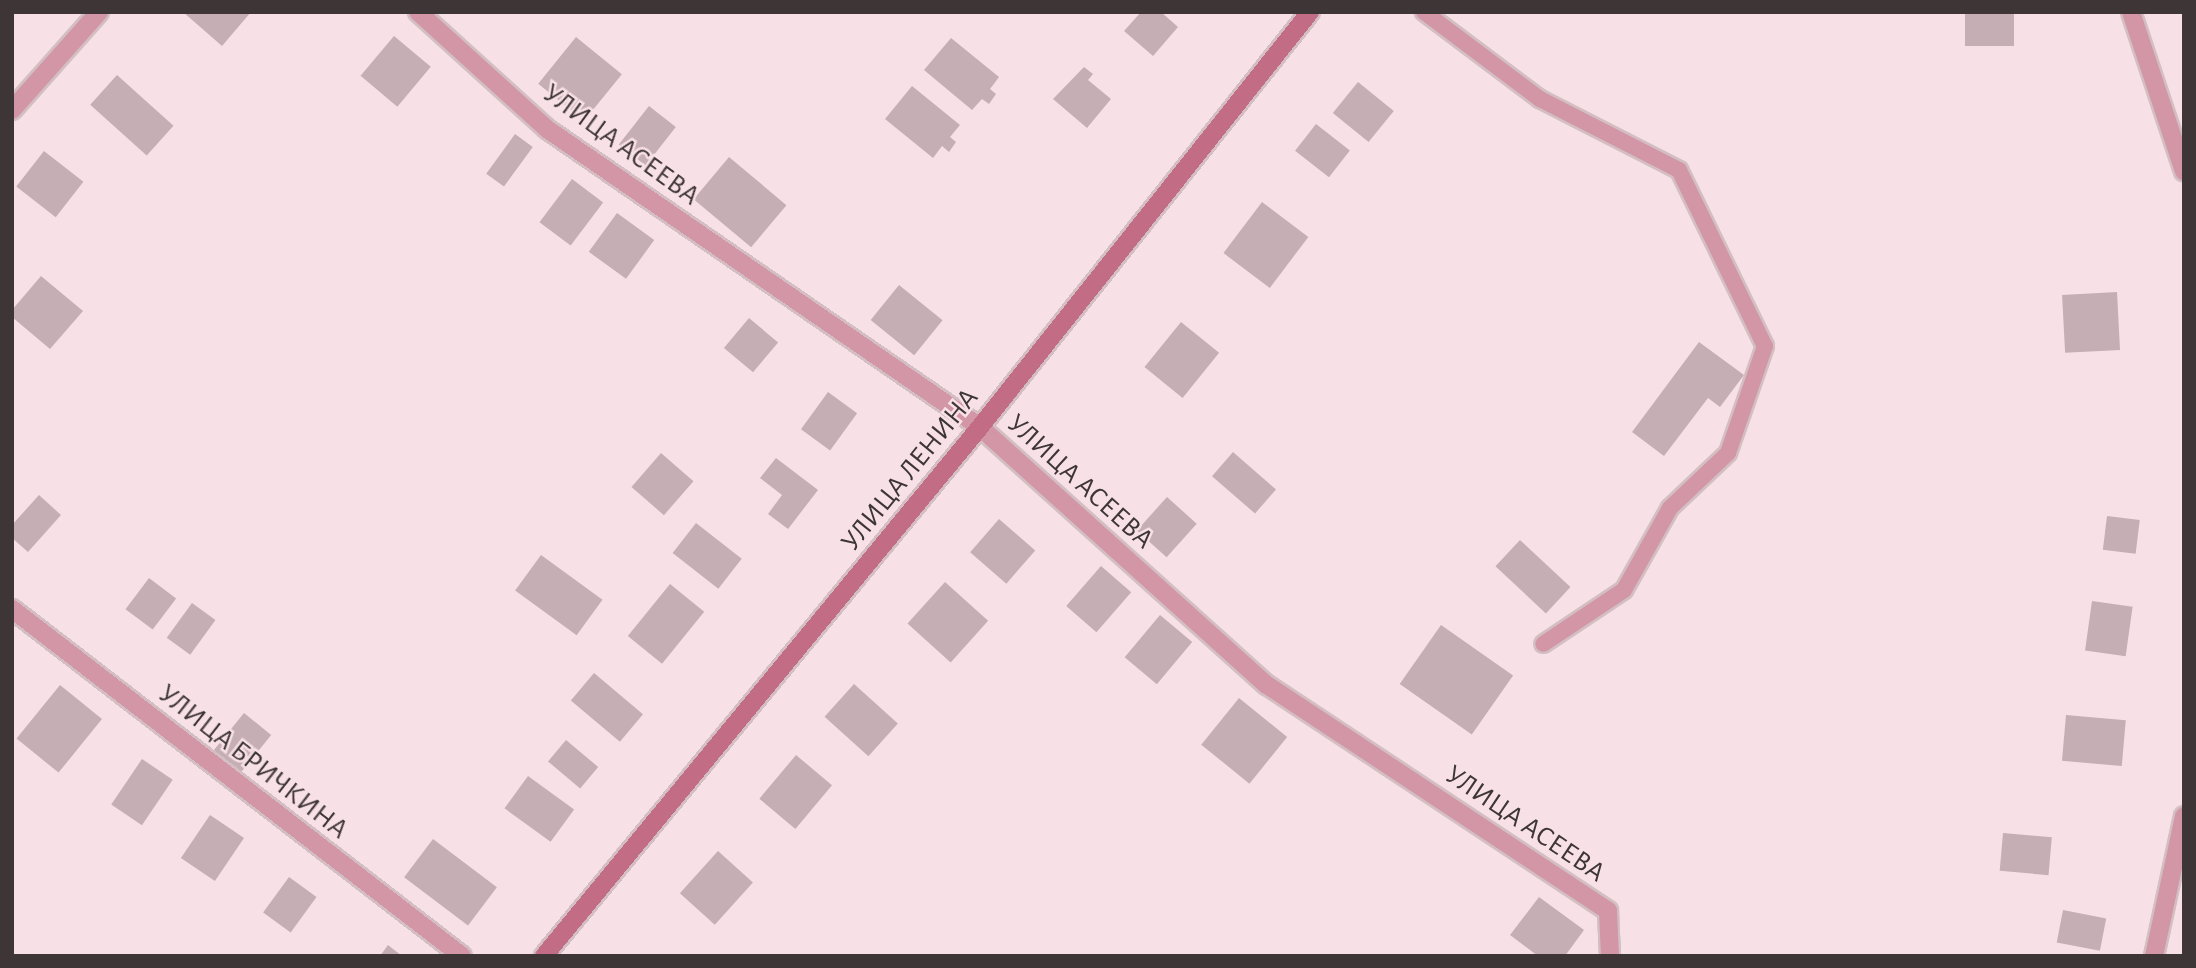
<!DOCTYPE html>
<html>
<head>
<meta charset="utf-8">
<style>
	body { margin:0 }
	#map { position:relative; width:2196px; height:968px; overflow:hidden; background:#f8e1e6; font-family:"Alegreya Sans",sans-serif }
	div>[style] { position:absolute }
	.building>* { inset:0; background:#c5afb4; transform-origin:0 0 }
	.roads { filter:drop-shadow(2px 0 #d3bfc3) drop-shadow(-2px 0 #d3bfc3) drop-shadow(0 2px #d3bfc3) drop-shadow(0 -2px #d3bfc3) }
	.lane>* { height:16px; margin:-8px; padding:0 8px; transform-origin:8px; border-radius:8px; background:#d296a6 }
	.street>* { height:18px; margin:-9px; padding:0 9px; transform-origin:9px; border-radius:9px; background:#d296a6 }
	.secondary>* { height:18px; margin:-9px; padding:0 9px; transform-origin:9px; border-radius:9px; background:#c26c86 }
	span { translate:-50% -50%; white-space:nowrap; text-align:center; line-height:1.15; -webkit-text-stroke:5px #f8e1e6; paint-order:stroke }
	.street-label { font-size:28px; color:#3e3537 }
	.frame { position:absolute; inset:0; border:14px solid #3e3537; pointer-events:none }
</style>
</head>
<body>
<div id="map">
	<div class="building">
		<div style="clip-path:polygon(183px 12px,251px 12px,222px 46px)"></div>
		<div style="clip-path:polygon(1141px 12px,1161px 12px,1178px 27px,1153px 56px,1124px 31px)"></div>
		<div style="left:1965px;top:12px;width:49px;height:34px"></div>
		<div style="left:394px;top:36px;width:48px;height:52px;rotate:40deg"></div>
		<div style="left:576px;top:37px;width:59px;height:60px;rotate:39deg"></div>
		<div style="clip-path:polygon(951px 38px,999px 77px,990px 89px,996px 94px,989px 104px,982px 99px,972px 110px,924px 70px)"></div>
		<div style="clip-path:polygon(1084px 67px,1093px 74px,1088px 80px,1111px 99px,1087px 128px,1053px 99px)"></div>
		<div style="left:117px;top:75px;width:76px;height:40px;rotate:42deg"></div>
		<div style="left:1358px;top:82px;width:46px;height:40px;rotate:39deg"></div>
		<div style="clip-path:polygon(912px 86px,960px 125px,950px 137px,956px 142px,949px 152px,942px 146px,933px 158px,885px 119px)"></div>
		<div style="left:649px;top:106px;width:34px;height:49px;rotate:38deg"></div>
		<div style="left:1316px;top:124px;width:43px;height:34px;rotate:38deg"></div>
		<div style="left:515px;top:134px;width:22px;height:49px;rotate:36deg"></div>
		<div style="left:44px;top:151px;width:50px;height:45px;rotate:38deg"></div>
		<div style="left:729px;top:157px;width:75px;height:55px;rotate:40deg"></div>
		<div style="left:572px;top:179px;width:39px;height:54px;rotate:37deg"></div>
		<div style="left:1262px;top:202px;width:58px;height:64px;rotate:37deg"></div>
		<div style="left:617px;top:213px;width:46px;height:48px;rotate:36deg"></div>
		<div style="clip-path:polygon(41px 276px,83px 311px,50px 349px,12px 317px,12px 310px)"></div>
		<div style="left:899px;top:285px;width:56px;height:45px;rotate:39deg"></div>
		<div style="left:2117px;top:292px;width:58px;height:55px;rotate:87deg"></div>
		<div style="left:749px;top:318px;width:38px;height:39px;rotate:40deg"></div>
		<div style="left:1181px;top:322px;width:49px;height:58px;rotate:39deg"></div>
		<div style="clip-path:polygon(1699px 342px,1744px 375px,1720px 407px,1708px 398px,1664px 456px,1632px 432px)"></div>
		<div style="left:828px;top:392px;width:36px;height:46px;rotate:36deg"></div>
		<div style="left:1233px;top:452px;width:57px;height:32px;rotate:41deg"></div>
		<div style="left:661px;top:453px;width:43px;height:45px;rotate:41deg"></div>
		<div style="clip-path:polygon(776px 458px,818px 490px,788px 529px,768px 514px,782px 495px,760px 478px)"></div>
		<div style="clip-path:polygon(39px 495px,61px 515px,28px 552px,12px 538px,12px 525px)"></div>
		<div style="left:1167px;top:497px;width:40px;height:45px;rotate:42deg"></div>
		<div style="left:2107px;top:516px;width:33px;height:34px;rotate:7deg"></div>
		<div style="left:999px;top:519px;width:48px;height:44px;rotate:41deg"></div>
		<div style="left:696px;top:523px;width:58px;height:38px;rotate:38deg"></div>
		<div style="left:1520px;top:540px;width:69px;height:36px;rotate:43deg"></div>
		<div style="left:541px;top:555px;width:76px;height:44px;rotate:36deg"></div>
		<div style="left:1101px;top:566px;width:40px;height:53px;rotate:41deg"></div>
		<div style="left:149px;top:578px;width:34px;height:39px;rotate:37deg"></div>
		<div style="left:945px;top:582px;width:58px;height:56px;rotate:42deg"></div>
		<div style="left:670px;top:584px;width:44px;height:67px;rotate:39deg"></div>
		<div style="left:2092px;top:601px;width:41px;height:50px;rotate:8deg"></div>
		<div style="left:192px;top:603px;width:29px;height:43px;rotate:36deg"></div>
		<div style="left:1160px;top:615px;width:42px;height:55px;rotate:40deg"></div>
		<div style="left:1441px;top:625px;width:88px;height:72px;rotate:35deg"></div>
		<div style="left:594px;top:673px;width:64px;height:36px;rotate:40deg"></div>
		<div style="left:854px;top:684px;width:59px;height:44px;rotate:42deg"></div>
		<div style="left:60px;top:685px;width:54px;height:69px;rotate:39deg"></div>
		<div style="left:1239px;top:698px;width:62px;height:60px;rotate:39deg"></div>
		<div style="left:244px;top:713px;width:35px;height:49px;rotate:39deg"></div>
		<div style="left:2066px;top:715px;width:60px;height:46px;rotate:5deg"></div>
		<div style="left:566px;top:740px;width:42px;height:28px;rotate:40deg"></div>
		<div style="left:796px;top:755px;width:47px;height:57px;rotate:40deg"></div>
		<div style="left:142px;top:759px;width:37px;height:55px;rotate:34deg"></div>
		<div style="left:528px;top:776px;width:57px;height:40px;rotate:36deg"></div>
		<div style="left:210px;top:815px;width:41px;height:52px;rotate:34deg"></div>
		<div style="left:2003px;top:833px;width:49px;height:38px;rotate:5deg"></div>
		<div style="left:433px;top:839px;width:80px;height:48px;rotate:37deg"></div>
		<div style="left:718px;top:851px;width:47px;height:57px;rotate:42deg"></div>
		<div style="left:289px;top:877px;width:34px;height:44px;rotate:36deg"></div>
		<div style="clip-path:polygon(1539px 897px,1584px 930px,1565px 956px,1538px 956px,1510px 935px)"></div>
		<div style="left:2063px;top:910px;width:44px;height:33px;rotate:11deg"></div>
		<div style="clip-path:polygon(388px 945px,402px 956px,380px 956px)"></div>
	</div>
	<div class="roads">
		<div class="lane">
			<div style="left:1424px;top:12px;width:145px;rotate:36.9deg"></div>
			<div style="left:1540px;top:99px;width:156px;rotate:27.1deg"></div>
			<div style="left:1679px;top:170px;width:196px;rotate:64deg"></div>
			<div style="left:1765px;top:346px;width:113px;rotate:109.1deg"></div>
			<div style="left:1728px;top:453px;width:80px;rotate:136.5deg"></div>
			<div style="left:1670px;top:508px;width:94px;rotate:119.3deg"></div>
			<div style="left:1624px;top:590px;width:97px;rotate:146.3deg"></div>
		</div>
		<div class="street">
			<div style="left:418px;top:12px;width:174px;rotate:42.2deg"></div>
			<div style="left:547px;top:129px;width:526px;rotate:34.54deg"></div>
			<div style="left:980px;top:427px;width:386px;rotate:42deg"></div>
			<div style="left:1267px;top:685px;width:409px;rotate:33.5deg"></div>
			<div style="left:1608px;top:911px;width:45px;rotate:87.5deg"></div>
			<div style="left:2131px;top:12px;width:168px;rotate:71.6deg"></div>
			<div style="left:12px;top:110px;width:131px;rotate:-48.4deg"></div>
			<div style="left:12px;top:609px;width:568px;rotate:37.64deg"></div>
			<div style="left:2154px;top:956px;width:143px;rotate:-77.9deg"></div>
		</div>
		<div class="secondary">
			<div style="left:544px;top:956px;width:686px;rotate:-50.5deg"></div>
			<div style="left:980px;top:427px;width:530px;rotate:-51.51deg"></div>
		</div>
	</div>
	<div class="street-label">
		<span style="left:621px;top:145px;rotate:36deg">УЛИЦА АСЕЕВА</span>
		<span style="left:910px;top:470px;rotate:-51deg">УЛИЦА ЛЕНИНА</span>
		<span style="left:1080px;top:482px;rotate:42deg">УЛИЦА АСЕЕВА</span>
		<span style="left:253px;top:762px;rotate:38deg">УЛИЦА БРИЧКИНА</span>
		<span style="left:1525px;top:824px;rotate:34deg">УЛИЦА АСЕЕВА</span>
	</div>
	<div class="frame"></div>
</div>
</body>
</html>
